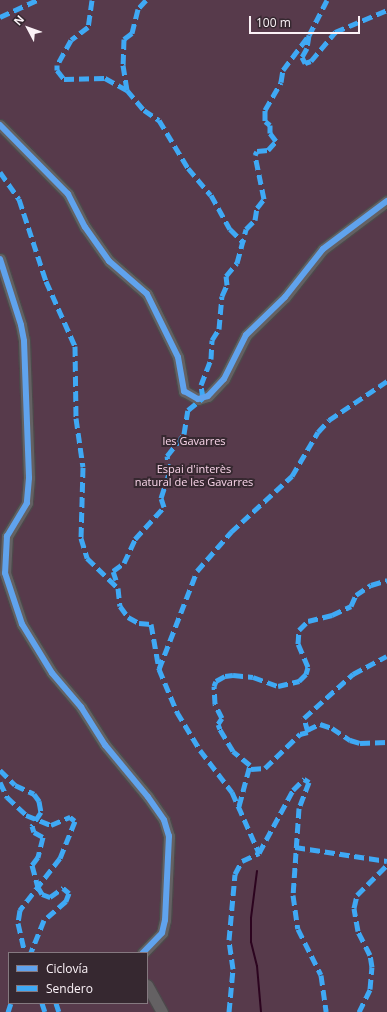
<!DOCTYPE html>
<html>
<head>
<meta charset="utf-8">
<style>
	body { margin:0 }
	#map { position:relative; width:387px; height:1012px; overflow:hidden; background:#322c2f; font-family:"Open Sans",sans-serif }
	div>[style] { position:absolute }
	.green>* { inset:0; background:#573a4b }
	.stream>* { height:2px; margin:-1px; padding:0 1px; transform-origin:1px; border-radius:1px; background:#2c041f }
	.roads { filter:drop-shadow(1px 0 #4d494b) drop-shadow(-1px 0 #4d494b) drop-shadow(0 1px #4d494b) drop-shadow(0 -1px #4d494b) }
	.secondary>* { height:11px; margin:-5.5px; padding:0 5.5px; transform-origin:5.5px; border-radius:5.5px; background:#646163 }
	.quiet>* { height:5px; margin-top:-2.5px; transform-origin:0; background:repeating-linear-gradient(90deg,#3fa9f5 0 10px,transparent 0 15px) }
	.cycleway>* { height:6px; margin:-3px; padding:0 3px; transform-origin:3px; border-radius:3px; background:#60a3ed }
	span { translate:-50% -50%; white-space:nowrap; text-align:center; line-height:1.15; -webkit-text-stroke:4px #362830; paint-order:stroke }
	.park-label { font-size:11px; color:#f9d5e9 }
	.legend { position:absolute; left:8px; top:952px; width:140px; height:52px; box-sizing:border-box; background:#362830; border:1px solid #857980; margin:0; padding:5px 7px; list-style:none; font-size:12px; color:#fbf2f7 }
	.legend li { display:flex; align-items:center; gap:8px; height:20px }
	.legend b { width:20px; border:1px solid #857980 }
	.north { position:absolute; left:8px; top:8px; width:40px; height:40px; -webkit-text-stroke:3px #362830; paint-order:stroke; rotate:311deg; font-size:11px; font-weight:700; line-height:16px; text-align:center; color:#fbf2f7 }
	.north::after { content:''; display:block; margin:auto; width:14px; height:18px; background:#fbf2f7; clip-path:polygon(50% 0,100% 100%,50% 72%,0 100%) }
	.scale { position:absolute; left:249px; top:16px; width:111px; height:18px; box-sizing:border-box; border:2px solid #fbf2f7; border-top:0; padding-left:5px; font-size:12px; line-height:14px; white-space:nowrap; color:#fbf2f7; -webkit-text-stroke:3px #362830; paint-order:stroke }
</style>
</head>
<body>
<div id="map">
	<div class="green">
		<div style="clip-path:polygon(evenodd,0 0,387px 0,387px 1012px,0 1012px,0 0,9px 953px,147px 953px,147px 1003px,9px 1003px,9px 953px)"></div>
	</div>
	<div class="stream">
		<div style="left:257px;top:871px;width:47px;rotate:97.3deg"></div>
		<div style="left:251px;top:918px;width:24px;rotate:90deg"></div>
		<div style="left:251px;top:942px;width:25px;rotate:76deg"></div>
		<div style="left:257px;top:966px;width:46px;rotate:85deg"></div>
	</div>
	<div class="roads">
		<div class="secondary">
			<div style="left:0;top:125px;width:97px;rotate:45.4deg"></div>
			<div style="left:68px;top:194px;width:37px;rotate:63deg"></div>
			<div style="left:85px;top:227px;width:42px;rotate:54.8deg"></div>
			<div style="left:109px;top:261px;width:50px;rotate:41deg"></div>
			<div style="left:147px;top:294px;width:70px;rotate:63.8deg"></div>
			<div style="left:178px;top:357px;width:35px;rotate:80deg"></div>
			<div style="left:184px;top:391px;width:16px;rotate:30deg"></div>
			<div style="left:198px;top:399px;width:10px;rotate:-17deg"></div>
			<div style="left:208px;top:396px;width:23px;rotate:-47deg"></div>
			<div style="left:224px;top:379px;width:49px;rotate:-63.4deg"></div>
			<div style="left:246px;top:335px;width:54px;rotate:-44.3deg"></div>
			<div style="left:285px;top:297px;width:61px;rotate:-51.6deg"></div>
			<div style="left:323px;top:249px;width:80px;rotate:-36.9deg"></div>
			<div style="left:0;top:259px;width:69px;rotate:72.3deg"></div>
			<div style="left:21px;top:325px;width:16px;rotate:79deg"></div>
			<div style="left:24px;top:341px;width:137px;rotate:87.9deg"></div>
			<div style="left:29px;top:478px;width:25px;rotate:95deg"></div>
			<div style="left:27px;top:503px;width:39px;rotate:121deg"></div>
			<div style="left:7px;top:536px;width:37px;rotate:93deg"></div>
			<div style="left:5px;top:573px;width:54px;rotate:71.6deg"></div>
			<div style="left:22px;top:624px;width:57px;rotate:58.5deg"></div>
			<div style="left:52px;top:673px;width:45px;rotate:49.5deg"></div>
			<div style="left:81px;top:707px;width:45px;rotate:57.7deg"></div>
			<div style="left:105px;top:745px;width:67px;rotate:50.4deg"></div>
			<div style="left:148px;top:797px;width:28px;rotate:55deg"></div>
			<div style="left:164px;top:820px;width:17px;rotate:73deg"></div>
			<div style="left:169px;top:836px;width:84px;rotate:92.7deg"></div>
			<div style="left:165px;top:920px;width:13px;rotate:103deg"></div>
			<div style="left:162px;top:933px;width:28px;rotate:134deg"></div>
			<div style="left:147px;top:985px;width:31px;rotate:61deg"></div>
		</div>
	</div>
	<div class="quiet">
		<div style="left:92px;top:0;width:27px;rotate:98deg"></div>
		<div style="left:88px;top:27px;width:21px;rotate:143deg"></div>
		<div style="left:71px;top:40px;width:29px;rotate:119deg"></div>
		<div style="left:57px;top:65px;width:5px;rotate:90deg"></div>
		<div style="left:57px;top:70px;width:11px;rotate:52deg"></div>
		<div style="left:64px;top:79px;width:41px;rotate:-1.4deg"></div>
		<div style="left:105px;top:78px;width:25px;rotate:29deg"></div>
		<div style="left:146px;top:0;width:12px;rotate:132deg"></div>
		<div style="left:138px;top:9px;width:25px;rotate:104deg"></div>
		<div style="left:132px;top:33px;width:10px;rotate:143deg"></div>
		<div style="left:124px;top:39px;width:26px;rotate:92deg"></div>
		<div style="left:123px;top:65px;width:25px;rotate:81deg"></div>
		<div style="left:127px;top:90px;width:26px;rotate:50deg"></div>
		<div style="left:144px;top:110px;width:18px;rotate:34deg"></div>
		<div style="left:159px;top:120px;width:56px;rotate:58.9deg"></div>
		<div style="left:188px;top:168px;width:35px;rotate:50deg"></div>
		<div style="left:211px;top:195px;width:39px;rotate:61deg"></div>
		<div style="left:230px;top:229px;width:20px;rotate:45deg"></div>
		<div style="left:327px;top:0;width:39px;rotate:117deg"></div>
		<div style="left:309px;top:35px;width:13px;rotate:99deg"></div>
		<div style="left:307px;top:48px;width:10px;rotate:119deg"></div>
		<div style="left:302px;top:57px;width:7px;rotate:63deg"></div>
		<div style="left:305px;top:63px;width:6px;rotate:-18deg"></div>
		<div style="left:311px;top:61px;width:38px;rotate:-50deg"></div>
		<div style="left:335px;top:32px;width:56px;rotate:-22.9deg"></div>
		<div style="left:0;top:17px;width:41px;rotate:-24.7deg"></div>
		<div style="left:0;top:172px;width:33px;rotate:55deg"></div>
		<div style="left:19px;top:199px;width:86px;rotate:71.8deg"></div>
		<div style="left:46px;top:281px;width:71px;rotate:66deg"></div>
		<div style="left:75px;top:346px;width:72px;rotate:89.2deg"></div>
		<div style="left:76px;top:418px;width:49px;rotate:81.9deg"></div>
		<div style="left:83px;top:467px;width:71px;rotate:91.6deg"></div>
		<div style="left:81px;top:538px;width:21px;rotate:73deg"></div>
		<div style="left:87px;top:558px;width:43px;rotate:44.1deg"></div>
		<div style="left:118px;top:588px;width:18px;rotate:84deg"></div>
		<div style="left:120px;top:606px;width:14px;rotate:54deg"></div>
		<div style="left:128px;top:617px;width:13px;rotate:29deg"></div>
		<div style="left:139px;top:623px;width:12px;rotate:5deg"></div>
		<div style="left:151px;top:624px;width:46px;rotate:79.9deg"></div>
		<div style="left:159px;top:669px;width:47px;rotate:67.3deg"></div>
		<div style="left:177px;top:712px;width:44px;rotate:58.8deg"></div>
		<div style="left:200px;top:750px;width:53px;rotate:52.7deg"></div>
		<div style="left:232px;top:792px;width:67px;rotate:66.1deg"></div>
		<div style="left:116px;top:580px;width:9px;rotate:-108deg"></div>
		<div style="left:113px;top:571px;width:14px;rotate:-36deg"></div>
		<div style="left:124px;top:563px;width:26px;rotate:-65deg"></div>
		<div style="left:135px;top:539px;width:43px;rotate:-47.8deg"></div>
		<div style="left:164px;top:507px;width:9px;rotate:-108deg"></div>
		<div style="left:161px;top:498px;width:25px;rotate:-72deg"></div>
		<div style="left:169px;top:474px;width:18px;rotate:-96deg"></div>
		<div style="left:167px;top:456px;width:28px;rotate:-52deg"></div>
		<div style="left:184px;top:434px;width:24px;rotate:-81deg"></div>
		<div style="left:188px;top:410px;width:19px;rotate:-39deg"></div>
		<div style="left:203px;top:398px;width:13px;rotate:-99deg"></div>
		<div style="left:201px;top:385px;width:28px;rotate:-69deg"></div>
		<div style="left:211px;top:359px;width:19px;rotate:-87deg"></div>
		<div style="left:212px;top:340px;width:13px;rotate:-58deg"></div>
		<div style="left:219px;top:329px;width:33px;rotate:-85deg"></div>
		<div style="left:222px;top:296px;width:12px;rotate:-66deg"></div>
		<div style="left:227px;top:285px;width:9px;rotate:-96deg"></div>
		<div style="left:226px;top:276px;width:17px;rotate:-50deg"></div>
		<div style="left:237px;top:263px;width:35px;rotate:-75deg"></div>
		<div style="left:246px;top:229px;width:13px;rotate:-45deg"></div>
		<div style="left:255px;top:220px;width:12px;rotate:-81deg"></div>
		<div style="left:257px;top:208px;width:11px;rotate:-52deg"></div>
		<div style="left:264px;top:199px;width:45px;rotate:-101.6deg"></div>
		<div style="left:255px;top:155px;width:4px;rotate:-63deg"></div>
		<div style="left:257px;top:151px;width:11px;rotate:-5deg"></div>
		<div style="left:268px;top:150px;width:12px;rotate:-48deg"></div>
		<div style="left:276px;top:141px;width:10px;rotate:-127deg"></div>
		<div style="left:270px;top:133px;width:8px;rotate:-90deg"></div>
		<div style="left:270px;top:125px;width:6px;rotate:-141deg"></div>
		<div style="left:265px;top:121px;width:11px;rotate:-90deg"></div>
		<div style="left:265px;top:110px;width:32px;rotate:-60deg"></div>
		<div style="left:281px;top:82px;width:12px;rotate:-81deg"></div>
		<div style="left:283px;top:70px;width:44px;rotate:-53.4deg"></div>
		<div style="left:159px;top:669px;width:105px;rotate:-68.8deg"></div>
		<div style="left:197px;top:571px;width:52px;rotate:-48.9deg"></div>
		<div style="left:231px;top:532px;width:83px;rotate:-42.6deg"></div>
		<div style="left:292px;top:476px;width:51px;rotate:-59.4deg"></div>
		<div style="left:318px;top:432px;width:16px;rotate:-47deg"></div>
		<div style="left:329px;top:420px;width:70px;rotate:-33.9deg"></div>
		<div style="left:307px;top:730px;width:14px;rotate:-25deg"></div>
		<div style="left:320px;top:724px;width:13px;rotate:18deg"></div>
		<div style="left:332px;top:728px;width:22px;rotate:34deg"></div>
		<div style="left:350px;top:740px;width:10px;rotate:17deg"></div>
		<div style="left:360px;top:743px;width:27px;rotate:-2deg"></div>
		<div style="left:251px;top:769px;width:14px;rotate:-4deg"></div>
		<div style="left:265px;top:768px;width:49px;rotate:-44.2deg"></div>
		<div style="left:300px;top:734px;width:8px;rotate:-14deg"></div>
		<div style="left:308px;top:732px;width:15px;rotate:-106deg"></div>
		<div style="left:304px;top:718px;width:66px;rotate:-41.9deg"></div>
		<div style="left:353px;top:674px;width:38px;rotate:-28deg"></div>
		<div style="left:0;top:770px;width:21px;rotate:45deg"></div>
		<div style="left:15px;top:785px;width:21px;rotate:25deg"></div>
		<div style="left:34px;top:794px;width:9px;rotate:54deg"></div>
		<div style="left:39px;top:801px;width:11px;rotate:80deg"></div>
		<div style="left:41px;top:812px;width:17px;rotate:123deg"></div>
		<div style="left:32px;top:826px;width:6px;rotate:72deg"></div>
		<div style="left:34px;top:832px;width:10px;rotate:29deg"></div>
		<div style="left:43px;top:837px;width:21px;rotate:104deg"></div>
		<div style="left:38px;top:857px;width:10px;rotate:127deg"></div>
		<div style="left:32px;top:865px;width:23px;rotate:75deg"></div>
		<div style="left:38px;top:887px;width:8px;rotate:60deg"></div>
		<div style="left:42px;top:894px;width:9px;rotate:21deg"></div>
		<div style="left:50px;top:897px;width:16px;rotate:-35deg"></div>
		<div style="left:63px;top:888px;width:8px;rotate:40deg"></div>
		<div style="left:69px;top:893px;width:9px;rotate:111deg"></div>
		<div style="left:66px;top:901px;width:29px;rotate:139deg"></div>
		<div style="left:44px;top:920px;width:35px;rotate:112deg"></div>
		<div style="left:0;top:782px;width:17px;rotate:65deg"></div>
		<div style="left:7px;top:797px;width:26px;rotate:43deg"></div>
		<div style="left:26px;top:815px;width:27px;rotate:22deg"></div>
		<div style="left:51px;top:825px;width:21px;rotate:-23deg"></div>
		<div style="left:70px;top:817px;width:6px;rotate:39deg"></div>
		<div style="left:75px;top:821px;width:40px;rotate:112deg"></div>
		<div style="left:60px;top:858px;width:66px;rotate:127.6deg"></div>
		<div style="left:20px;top:910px;width:13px;rotate:99deg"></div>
		<div style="left:18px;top:923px;width:31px;rotate:77deg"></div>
		<div style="left:239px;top:806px;width:42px;rotate:-75deg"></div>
		<div style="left:250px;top:765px;width:22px;rotate:-141deg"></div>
		<div style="left:233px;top:751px;width:26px;rotate:-121deg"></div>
		<div style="left:220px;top:729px;width:5px;rotate:-112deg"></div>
		<div style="left:218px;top:724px;width:7px;rotate:-56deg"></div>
		<div style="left:222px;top:718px;width:16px;rotate:-117deg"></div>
		<div style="left:215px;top:704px;width:18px;rotate:-93deg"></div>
		<div style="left:214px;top:686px;width:5px;rotate:-68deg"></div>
		<div style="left:216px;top:681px;width:10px;rotate:-29deg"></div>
		<div style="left:225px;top:676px;width:8px;rotate:-7deg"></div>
		<div style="left:233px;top:675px;width:20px;rotate:6deg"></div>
		<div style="left:253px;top:677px;width:27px;rotate:20deg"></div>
		<div style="left:278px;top:686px;width:22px;rotate:-13deg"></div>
		<div style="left:299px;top:681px;width:10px;rotate:-45deg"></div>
		<div style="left:306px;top:674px;width:7px;rotate:-74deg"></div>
		<div style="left:308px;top:667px;width:25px;rotate:-113deg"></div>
		<div style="left:298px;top:644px;width:14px;rotate:-86deg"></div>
		<div style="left:299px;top:630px;width:13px;rotate:-45deg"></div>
		<div style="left:308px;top:621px;width:25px;rotate:-14deg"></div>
		<div style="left:332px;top:615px;width:21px;rotate:-25deg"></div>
		<div style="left:351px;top:606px;width:12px;rotate:-66deg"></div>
		<div style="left:356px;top:595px;width:18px;rotate:-34deg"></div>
		<div style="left:371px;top:585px;width:17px;rotate:-17deg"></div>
		<div style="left:295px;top:847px;width:93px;rotate:8.7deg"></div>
		<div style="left:42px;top:1003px;width:9px;rotate:72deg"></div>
		<div style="left:56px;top:1003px;width:9px;rotate:72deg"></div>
		<div style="left:8px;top:1012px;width:9px;rotate:-72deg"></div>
		<div style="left:229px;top:1012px;width:43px;rotate:-84.7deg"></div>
		<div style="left:233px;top:969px;width:29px;rotate:-98deg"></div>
		<div style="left:229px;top:940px;width:66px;rotate:-84.8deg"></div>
		<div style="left:235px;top:874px;width:15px;rotate:-62deg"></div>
		<div style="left:242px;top:861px;width:19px;rotate:-25deg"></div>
		<div style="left:259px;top:853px;width:72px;rotate:-61.6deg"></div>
		<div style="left:293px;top:790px;width:16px;rotate:-45deg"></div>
		<div style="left:304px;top:779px;width:6px;rotate:31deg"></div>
		<div style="left:309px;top:782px;width:28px;rotate:111deg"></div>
		<div style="left:299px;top:808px;width:87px;rotate:93.9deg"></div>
		<div style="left:293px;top:895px;width:34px;rotate:82deg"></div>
		<div style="left:298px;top:929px;width:51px;rotate:63.4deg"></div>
		<div style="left:321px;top:975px;width:37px;rotate:82deg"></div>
		<div style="left:359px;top:1012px;width:25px;rotate:-64deg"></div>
		<div style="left:370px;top:989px;width:22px;rotate:-85deg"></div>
		<div style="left:372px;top:967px;width:12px;rotate:-99deg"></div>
		<div style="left:370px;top:955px;width:27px;rotate:-117deg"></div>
		<div style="left:358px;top:931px;width:23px;rotate:-100deg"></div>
		<div style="left:354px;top:908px;width:13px;rotate:-77deg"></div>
		<div style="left:357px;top:895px;width:42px;rotate:-45deg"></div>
	</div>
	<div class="cycleway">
		<div style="left:0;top:125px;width:97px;rotate:45.4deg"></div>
		<div style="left:68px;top:194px;width:37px;rotate:63deg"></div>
		<div style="left:85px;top:227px;width:42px;rotate:54.8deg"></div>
		<div style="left:109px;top:261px;width:50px;rotate:41deg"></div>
		<div style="left:147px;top:294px;width:70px;rotate:63.8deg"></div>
		<div style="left:178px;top:357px;width:35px;rotate:80deg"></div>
		<div style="left:184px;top:391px;width:16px;rotate:30deg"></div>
		<div style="left:198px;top:399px;width:10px;rotate:-17deg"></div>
		<div style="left:208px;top:396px;width:23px;rotate:-47deg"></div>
		<div style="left:224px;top:379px;width:49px;rotate:-63.4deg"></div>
		<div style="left:246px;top:335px;width:54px;rotate:-44.3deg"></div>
		<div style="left:285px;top:297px;width:61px;rotate:-51.6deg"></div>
		<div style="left:323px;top:249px;width:80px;rotate:-36.9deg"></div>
		<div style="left:0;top:259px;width:69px;rotate:72.3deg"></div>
		<div style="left:21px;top:325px;width:16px;rotate:79deg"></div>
		<div style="left:24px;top:341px;width:137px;rotate:87.9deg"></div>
		<div style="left:29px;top:478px;width:25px;rotate:95deg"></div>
		<div style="left:27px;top:503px;width:39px;rotate:121deg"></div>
		<div style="left:7px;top:536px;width:37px;rotate:93deg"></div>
		<div style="left:5px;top:573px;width:54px;rotate:71.6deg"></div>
		<div style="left:22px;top:624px;width:57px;rotate:58.5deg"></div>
		<div style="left:52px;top:673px;width:45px;rotate:49.5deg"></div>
		<div style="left:81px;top:707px;width:45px;rotate:57.7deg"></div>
		<div style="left:105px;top:745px;width:67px;rotate:50.4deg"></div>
		<div style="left:148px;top:797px;width:28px;rotate:55deg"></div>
		<div style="left:164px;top:820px;width:17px;rotate:73deg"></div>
		<div style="left:169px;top:836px;width:84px;rotate:92.7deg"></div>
		<div style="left:165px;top:920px;width:13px;rotate:103deg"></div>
		<div style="left:162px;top:933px;width:28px;rotate:134deg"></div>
	</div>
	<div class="park-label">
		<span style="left:194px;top:441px">les Gavarres</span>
		<span style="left:194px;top:476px">Espai d'interès<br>natural de les Gavarres</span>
	</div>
	<ul class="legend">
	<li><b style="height:5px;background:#60a3ed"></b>Ciclovía</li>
	<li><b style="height:5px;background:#3fa9f5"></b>Sendero</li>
	</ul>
	<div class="north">N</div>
	<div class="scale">100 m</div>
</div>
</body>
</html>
